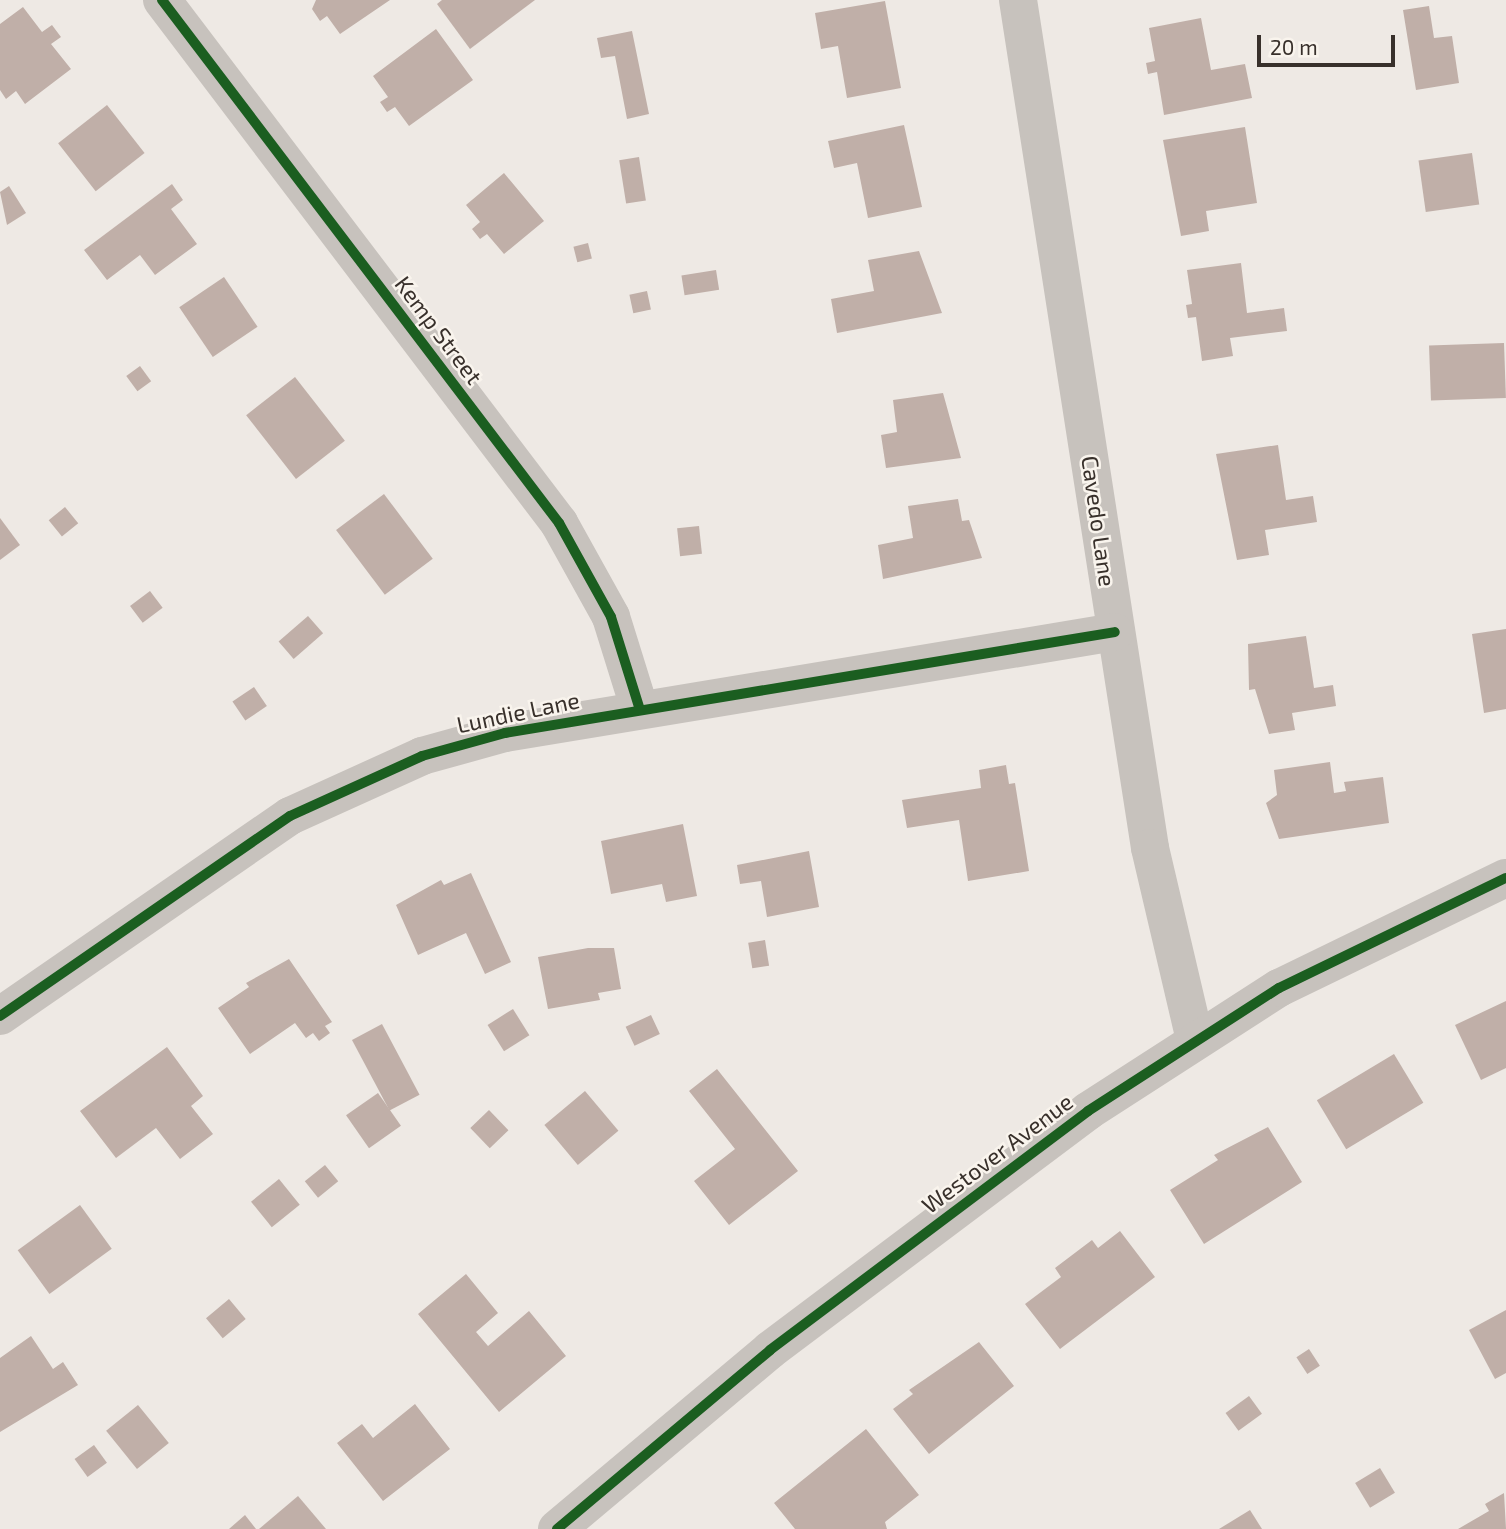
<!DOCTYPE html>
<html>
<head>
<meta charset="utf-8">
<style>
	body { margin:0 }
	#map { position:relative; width:1506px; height:1529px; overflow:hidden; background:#eee9e4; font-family:"Exo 2",sans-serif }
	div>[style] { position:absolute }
	.building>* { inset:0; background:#c0afa8; transform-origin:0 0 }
	.minor>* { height:38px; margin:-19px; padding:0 19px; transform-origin:19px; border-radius:19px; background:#c7c2bd }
	.cycleway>* { height:10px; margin:-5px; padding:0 5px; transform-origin:5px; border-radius:5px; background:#1b5e20 }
	span { translate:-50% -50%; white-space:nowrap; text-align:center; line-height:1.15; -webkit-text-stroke:5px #f9f4ed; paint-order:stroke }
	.street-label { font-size:23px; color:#38302b }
	.scale { position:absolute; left:1257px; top:35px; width:138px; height:32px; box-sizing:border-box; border:4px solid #38302b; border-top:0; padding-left:9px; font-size:21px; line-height:24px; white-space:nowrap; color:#38302b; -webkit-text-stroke:5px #f9f4ed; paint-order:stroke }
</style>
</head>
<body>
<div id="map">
	<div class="building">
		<div style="clip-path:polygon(316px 0,390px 0,340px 34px,327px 16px,320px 21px,312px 9px)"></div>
		<div style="clip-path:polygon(442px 0,535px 0,470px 49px,437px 4px)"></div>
		<div style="clip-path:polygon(885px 1px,901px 88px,847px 98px,838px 46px,821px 49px,815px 13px)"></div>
		<div style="clip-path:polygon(1429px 6px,1434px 38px,1452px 36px,1459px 83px,1416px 90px,1403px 10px)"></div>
		<div style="clip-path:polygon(23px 7px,42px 32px,52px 25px,61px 37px,51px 44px,71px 69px,25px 104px,16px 91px,6px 99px,0 90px,0 24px)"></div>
		<div style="clip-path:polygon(1201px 18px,1211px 70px,1245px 64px,1252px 98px,1164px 115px,1157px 72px,1148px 74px,1146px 63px,1155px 61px,1149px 28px)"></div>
		<div style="clip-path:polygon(436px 29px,473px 80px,409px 126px,395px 107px,387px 112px,380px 102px,388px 97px,373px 76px)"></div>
		<div style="clip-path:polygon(632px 31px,649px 114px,627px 119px,615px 56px,601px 58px,597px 38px)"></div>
		<div style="left:107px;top:105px;width:61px;height:62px;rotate:52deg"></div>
		<div style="clip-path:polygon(904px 125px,922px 207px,868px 218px,857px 163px,834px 168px,828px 141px)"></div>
		<div style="clip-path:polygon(1245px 127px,1257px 203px,1206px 211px,1209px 231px,1181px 236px,1163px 140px)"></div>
		<div style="left:1472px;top:153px;width:52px;height:54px;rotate:82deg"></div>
		<div style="left:639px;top:157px;width:44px;height:20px;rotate:81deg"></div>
		<div style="clip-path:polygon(504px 173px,544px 221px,504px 254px,487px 234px,480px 239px,472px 229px,480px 222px,466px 205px)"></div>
		<div style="clip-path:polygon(172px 184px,183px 200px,171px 209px,197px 244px,155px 275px,140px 255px,107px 280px,84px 250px)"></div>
		<div style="clip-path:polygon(9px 186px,26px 213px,7px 225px,0 192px)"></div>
		<div style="left:588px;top:243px;width:16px;height:15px;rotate:76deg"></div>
		<div style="clip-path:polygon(919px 251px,942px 313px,837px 333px,831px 299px,874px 291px,868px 260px)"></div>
		<div style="clip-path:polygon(1241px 263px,1247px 313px,1284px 308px,1287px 331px,1230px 338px,1233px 356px,1202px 361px,1196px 317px,1188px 318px,1186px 305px,1192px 304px,1187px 270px)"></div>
		<div style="left:716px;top:270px;width:20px;height:35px;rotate:81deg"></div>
		<div style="left:224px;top:277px;width:60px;height:54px;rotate:56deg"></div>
		<div style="left:647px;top:291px;width:19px;height:18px;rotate:78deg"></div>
		<div style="left:1504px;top:343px;width:55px;height:75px;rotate:88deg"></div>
		<div style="left:140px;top:366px;width:19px;height:17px;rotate:54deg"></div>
		<div style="left:295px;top:377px;width:81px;height:62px;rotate:52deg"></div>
		<div style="clip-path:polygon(943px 393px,961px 458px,886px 468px,881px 435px,897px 432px,893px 400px)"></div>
		<div style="clip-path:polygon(1278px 445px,1286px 500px,1313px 496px,1317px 522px,1265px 530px,1269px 555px,1237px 560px,1216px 454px)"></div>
		<div style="left:384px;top:494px;width:81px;height:60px;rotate:53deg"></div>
		<div style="clip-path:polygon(958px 499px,962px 521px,969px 520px,982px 558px,883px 579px,878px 545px,913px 538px,908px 506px)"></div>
		<div style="left:65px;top:507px;width:21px;height:21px;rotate:51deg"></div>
		<div style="clip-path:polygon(0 518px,20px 545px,0 560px)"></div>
		<div style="left:699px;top:526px;width:28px;height:22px;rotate:84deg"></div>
		<div style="left:150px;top:591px;width:21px;height:25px;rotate:53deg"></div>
		<div style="left:308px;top:616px;width:23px;height:39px;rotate:49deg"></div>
		<div style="clip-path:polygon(1506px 629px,1506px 709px,1484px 713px,1472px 634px)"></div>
		<div style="clip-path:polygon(1306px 636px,1314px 688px,1333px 685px,1336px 706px,1292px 713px,1295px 730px,1269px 734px,1255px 689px,1249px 690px,1248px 644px)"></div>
		<div style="left:254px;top:687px;width:23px;height:26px;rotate:56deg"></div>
		<div style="clip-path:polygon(1330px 762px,1334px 793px,1346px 791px,1344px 782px,1383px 777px,1389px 823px,1279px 839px,1266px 803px,1277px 795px,1274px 770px)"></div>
		<div style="clip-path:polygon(1006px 765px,1009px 784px,1015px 783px,1029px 871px,968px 881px,959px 820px,907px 828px,902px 800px,981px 788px,979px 770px)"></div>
		<div style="clip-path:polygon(683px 824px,697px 896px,666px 902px,662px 884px,611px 894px,601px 841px)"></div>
		<div style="clip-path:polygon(809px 851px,819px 907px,767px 917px,761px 881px,740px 884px,737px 865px)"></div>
		<div style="clip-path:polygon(471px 873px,511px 962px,485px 974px,466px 933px,418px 955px,396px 905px,441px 880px,444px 885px)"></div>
		<div style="left:765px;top:940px;width:26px;height:17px;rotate:81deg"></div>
		<div style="clip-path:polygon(588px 948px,614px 948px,621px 989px,598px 993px,600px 1000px,548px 1009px,538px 957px)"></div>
		<div style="clip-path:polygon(289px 959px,332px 1022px,325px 1026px,330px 1033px,319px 1041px,313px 1033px,306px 1038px,295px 1023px,250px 1054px,218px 1008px,249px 987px,246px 983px)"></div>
		<div style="clip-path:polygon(1506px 1001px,1506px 1068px,1481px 1080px,1455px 1025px)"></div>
		<div style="left:513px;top:1009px;width:31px;height:30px;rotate:58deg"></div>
		<div style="left:651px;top:1015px;width:21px;height:28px;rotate:65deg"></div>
		<div style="left:382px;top:1024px;width:80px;height:34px;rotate:62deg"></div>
		<div style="clip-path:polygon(167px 1047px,203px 1096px,191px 1106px,213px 1134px,180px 1159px,156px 1128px,116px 1158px,80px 1111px)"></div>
		<div style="left:1394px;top:1054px;width:57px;height:90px;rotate:59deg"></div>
		<div style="clip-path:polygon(717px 1069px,798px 1171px,729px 1225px,694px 1181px,735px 1149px,689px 1091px)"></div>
		<div style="left:585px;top:1091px;width:52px;height:53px;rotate:50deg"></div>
		<div style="left:378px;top:1093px;width:40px;height:39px;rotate:55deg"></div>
		<div style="left:489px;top:1110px;width:28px;height:26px;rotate:46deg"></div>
		<div style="clip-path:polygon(1268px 1127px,1302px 1182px,1204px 1244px,1170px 1190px,1218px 1160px,1214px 1155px)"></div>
		<div style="left:325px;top:1165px;width:21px;height:26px;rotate:51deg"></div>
		<div style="left:279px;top:1179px;width:33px;height:36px;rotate:51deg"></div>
		<div style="left:80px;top:1205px;width:54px;height:77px;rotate:54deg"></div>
		<div style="clip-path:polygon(1120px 1231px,1155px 1277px,1060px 1349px,1025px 1304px,1061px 1277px,1055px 1268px,1092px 1240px,1098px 1248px)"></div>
		<div style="clip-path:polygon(466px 1274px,498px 1313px,476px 1332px,488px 1346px,529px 1311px,566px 1356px,499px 1412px,418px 1314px)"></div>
		<div style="left:229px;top:1299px;width:26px;height:30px;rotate:50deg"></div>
		<div style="clip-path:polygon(1506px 1310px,1506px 1373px,1495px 1379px,1469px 1330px)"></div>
		<div style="clip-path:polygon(31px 1336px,53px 1369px,63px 1362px,78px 1385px,0 1432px,0 1358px)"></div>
		<div style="clip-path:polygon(979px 1342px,1014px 1386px,929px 1454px,893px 1409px,913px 1394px,909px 1390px)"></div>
		<div style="left:1309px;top:1349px;width:20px;height:15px;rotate:57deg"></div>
		<div style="left:1249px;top:1396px;width:22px;height:29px;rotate:54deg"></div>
		<div style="clip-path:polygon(415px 1404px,450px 1449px,383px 1501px,337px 1443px,362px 1424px,373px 1438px)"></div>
		<div style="left:138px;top:1405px;width:49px;height:41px;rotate:51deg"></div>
		<div style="clip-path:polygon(866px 1429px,919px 1495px,885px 1522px,887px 1529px,795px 1529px,774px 1503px)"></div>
		<div style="left:94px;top:1445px;width:22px;height:24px;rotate:54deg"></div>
		<div style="left:1380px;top:1468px;width:29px;height:29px;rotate:59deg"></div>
		<div style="clip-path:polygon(1504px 1493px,1506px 1529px,1458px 1529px,1489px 1511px,1485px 1504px)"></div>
		<div style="clip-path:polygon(298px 1496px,326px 1529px,259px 1529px)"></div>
		<div style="clip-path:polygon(1250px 1510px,1262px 1529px,1219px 1529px)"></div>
		<div style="clip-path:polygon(245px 1515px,256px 1529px,229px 1529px)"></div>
	</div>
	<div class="minor">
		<div style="left:162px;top:0;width:657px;rotate:52.8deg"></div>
		<div style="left:559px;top:523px;width:107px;rotate:61deg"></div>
		<div style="left:611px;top:617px;width:97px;rotate:72.7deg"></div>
		<div style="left:1018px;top:0;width:858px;rotate:81.15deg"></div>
		<div style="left:1150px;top:848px;width:197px;rotate:76.8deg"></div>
		<div style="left:0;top:1016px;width:352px;rotate:-34.6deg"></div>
		<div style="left:290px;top:816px;width:145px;rotate:-24.4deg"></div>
		<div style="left:422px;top:756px;width:86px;rotate:-15.5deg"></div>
		<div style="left:505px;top:733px;width:618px;rotate:-9.4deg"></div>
		<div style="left:557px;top:1529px;width:278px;rotate:-40deg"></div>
		<div style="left:770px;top:1350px;width:398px;rotate:-36.9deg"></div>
		<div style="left:1088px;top:1111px;width:227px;rotate:-32.8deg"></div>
		<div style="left:1279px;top:988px;width:252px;rotate:-25.9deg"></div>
	</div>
	<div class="cycleway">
		<div style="left:162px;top:0;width:657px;rotate:52.8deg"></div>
		<div style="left:559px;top:523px;width:107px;rotate:61deg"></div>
		<div style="left:611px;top:617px;width:97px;rotate:72.7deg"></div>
		<div style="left:0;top:1016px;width:352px;rotate:-34.6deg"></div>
		<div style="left:290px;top:816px;width:145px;rotate:-24.4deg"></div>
		<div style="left:422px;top:756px;width:86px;rotate:-15.5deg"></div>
		<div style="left:505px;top:733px;width:618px;rotate:-9.4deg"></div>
		<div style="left:557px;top:1529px;width:278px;rotate:-40deg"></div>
		<div style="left:770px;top:1350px;width:398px;rotate:-36.9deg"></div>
		<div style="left:1088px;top:1111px;width:227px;rotate:-32.8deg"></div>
		<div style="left:1279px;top:988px;width:252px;rotate:-25.9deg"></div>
	</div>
	<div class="street-label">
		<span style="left:439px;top:330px;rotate:53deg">Kemp Street</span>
		<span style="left:1099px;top:521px;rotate:82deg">Cavedo Lane</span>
		<span style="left:518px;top:712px;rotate:-12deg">Lundie Lane</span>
		<span style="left:997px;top:1153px;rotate:-37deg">Westover Avenue</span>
	</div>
	<div class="scale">20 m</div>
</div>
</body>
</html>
